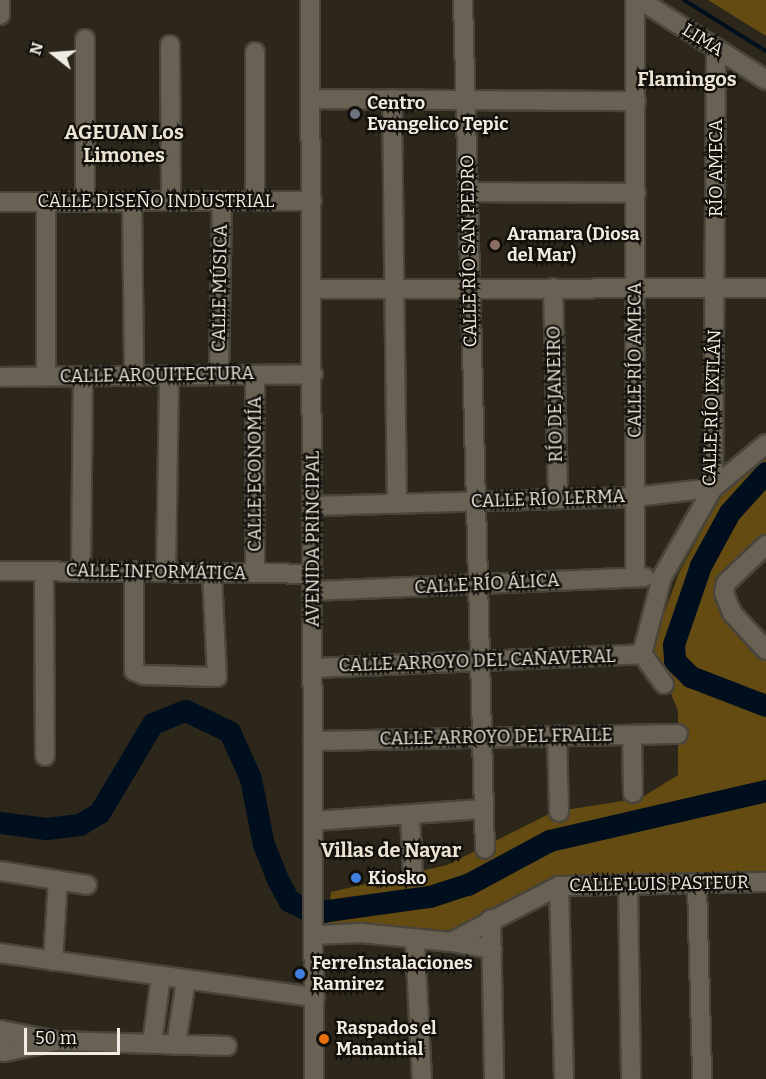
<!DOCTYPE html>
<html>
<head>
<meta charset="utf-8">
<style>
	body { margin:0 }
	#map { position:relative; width:766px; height:1079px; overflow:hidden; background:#2d271b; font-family:Bitter,serif }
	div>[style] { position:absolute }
	.green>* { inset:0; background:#644b12 }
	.stream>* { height:4px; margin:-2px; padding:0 2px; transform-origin:2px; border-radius:2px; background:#000f1d }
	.river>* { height:22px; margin:-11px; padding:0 11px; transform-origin:11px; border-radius:11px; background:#000f1d }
	.roads { filter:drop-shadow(2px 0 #4a453b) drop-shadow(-2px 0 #4a453b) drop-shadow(0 2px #4a453b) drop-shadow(0 -2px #4a453b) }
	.minor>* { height:18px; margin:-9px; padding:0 9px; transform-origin:9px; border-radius:9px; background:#686154 }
	.dots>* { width:16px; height:16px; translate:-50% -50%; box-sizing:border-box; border:3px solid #13100b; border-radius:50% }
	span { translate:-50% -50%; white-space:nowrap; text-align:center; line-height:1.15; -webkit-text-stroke:4.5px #13100b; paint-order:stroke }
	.street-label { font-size:18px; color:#f0ece4 }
	.poi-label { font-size:18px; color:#f0ece4; font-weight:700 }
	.left { translate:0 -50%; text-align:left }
	.neighbourhood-label { font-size:20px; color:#ebe3d3; font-weight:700 }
	.north { position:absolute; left:24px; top:24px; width:60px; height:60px; -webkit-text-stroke:4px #13100b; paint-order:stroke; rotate:287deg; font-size:16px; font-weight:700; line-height:24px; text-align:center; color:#f0ece4 }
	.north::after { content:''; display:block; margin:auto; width:21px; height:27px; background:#f0ece4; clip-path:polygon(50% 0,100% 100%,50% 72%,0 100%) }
	.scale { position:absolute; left:24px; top:1028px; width:96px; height:27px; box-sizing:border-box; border:3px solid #f0ece4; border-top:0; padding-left:8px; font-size:18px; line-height:21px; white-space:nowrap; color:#f0ece4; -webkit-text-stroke:4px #13100b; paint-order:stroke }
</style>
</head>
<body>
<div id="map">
	<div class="green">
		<div style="clip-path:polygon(708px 0,766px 0,766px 36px)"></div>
		<div style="clip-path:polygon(766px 456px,766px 536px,720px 577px,714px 594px,766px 655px,766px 874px,559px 876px,457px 930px,426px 935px,328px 924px,331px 892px,447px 865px,553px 812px,641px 798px,678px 775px,678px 711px,652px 646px,679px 573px,721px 495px)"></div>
	</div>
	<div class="stream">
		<div style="left:684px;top:0;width:97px;rotate:31.9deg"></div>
	</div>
	<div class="river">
		<div style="left:766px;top:473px;width:54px;rotate:132deg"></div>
		<div style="left:730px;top:513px;width:60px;rotate:118.7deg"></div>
		<div style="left:701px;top:566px;width:83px;rotate:108.9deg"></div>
		<div style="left:674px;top:645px;width:16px;rotate:86deg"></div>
		<div style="left:675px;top:661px;width:23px;rotate:45deg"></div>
		<div style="left:691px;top:677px;width:80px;rotate:21.1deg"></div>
		<div style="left:0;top:823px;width:47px;rotate:7.3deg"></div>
		<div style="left:47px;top:829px;width:33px;rotate:-7deg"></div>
		<div style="left:80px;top:825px;width:23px;rotate:-31deg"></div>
		<div style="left:100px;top:813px;width:104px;rotate:-59.2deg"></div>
		<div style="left:153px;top:724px;width:35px;rotate:-22deg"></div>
		<div style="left:186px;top:711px;width:49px;rotate:25.5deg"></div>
		<div style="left:230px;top:732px;width:51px;rotate:65.9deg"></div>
		<div style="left:251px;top:779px;width:67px;rotate:78.9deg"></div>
		<div style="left:264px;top:845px;width:35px;rotate:68deg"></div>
		<div style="left:277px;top:878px;width:26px;rotate:62deg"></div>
		<div style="left:289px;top:901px;width:28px;rotate:26deg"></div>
		<div style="left:314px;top:913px;width:117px;rotate:-7.9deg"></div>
		<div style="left:430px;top:897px;width:40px;rotate:-18deg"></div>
		<div style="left:468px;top:885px;width:93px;rotate:-28.2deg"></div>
		<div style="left:550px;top:841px;width:222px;rotate:-13deg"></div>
	</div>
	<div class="roads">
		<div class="minor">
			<div style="left:310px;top:0;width:1079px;rotate:89.79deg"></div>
			<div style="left:463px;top:0;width:849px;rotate:88.52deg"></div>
			<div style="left:640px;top:0;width:149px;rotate:32.4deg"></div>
			<div style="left:0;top:15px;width:15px;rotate:-90deg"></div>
			<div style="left:170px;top:45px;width:156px;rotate:89.6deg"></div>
			<div style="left:311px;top:99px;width:325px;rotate:0.4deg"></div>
			<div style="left:392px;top:99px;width:405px;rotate:89.3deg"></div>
			<div style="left:468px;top:192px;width:168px;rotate:0.3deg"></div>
			<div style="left:85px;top:201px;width:162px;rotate:-90deg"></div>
			<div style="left:255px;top:201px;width:149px;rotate:-90deg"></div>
			<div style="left:0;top:202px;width:312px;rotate:-0.2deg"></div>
			<div style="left:46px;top:202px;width:174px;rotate:90deg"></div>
			<div style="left:132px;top:202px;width:174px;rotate:89.3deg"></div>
			<div style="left:553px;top:288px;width:211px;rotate:88.6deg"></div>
			<div style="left:312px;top:289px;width:454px;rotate:-0.1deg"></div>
			<div style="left:219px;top:375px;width:174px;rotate:-89deg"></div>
			<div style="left:0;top:377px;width:313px;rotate:-0.5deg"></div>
			<div style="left:313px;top:506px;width:322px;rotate:-1.6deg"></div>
			<div style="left:635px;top:497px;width:79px;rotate:-6.6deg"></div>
			<div style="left:713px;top:488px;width:69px;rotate:-39.7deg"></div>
			<div style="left:766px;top:545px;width:55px;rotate:136.5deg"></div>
			<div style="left:726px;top:583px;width:10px;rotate:101deg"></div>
			<div style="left:724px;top:593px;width:22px;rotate:68deg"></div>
			<div style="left:732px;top:613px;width:50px;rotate:47.4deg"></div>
			<div style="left:81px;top:569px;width:193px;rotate:-89.4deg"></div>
			<div style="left:0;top:571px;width:313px;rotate:0.5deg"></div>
			<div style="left:44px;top:571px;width:185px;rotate:89.7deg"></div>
			<div style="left:134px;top:571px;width:100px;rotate:90deg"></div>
			<div style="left:134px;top:671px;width:11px;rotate:22deg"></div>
			<div style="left:144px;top:675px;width:73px;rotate:1.6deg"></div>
			<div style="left:217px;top:677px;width:103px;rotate:-92.8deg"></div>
			<div style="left:166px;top:572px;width:197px;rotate:-89.1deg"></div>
			<div style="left:255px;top:573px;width:198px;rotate:-90deg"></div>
			<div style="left:635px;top:577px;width:577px;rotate:-90deg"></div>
			<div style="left:313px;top:591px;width:332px;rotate:-2.4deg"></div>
			<div style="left:313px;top:668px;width:329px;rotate:-2.4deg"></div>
			<div style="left:664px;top:684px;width:37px;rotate:-126deg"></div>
			<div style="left:642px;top:654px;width:80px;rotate:-75.4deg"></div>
			<div style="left:662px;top:577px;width:103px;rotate:-60.2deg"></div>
			<div style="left:713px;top:488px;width:440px;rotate:-89.6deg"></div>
			<div style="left:557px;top:735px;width:77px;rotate:88.5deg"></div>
			<div style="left:632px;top:735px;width:58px;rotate:89deg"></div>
			<div style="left:313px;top:741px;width:365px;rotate:-1.1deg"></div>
			<div style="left:410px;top:815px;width:61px;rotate:87.2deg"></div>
			<div style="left:314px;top:821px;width:169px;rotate:-4.1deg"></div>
			<div style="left:0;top:871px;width:88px;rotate:9.1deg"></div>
			<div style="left:697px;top:883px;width:196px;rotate:88.5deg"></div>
			<div style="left:628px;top:884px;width:195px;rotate:89.1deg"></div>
			<div style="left:559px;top:886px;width:193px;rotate:88.5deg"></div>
			<div style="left:491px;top:919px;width:160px;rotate:88.9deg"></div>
			<div style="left:314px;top:935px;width:47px;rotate:-2.4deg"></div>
			<div style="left:361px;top:933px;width:90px;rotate:5.7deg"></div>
			<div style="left:451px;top:942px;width:122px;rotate:-27.4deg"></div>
			<div style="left:559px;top:886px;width:207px;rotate:-1.1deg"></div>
			<div style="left:415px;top:942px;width:137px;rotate:87.1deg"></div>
			<div style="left:451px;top:942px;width:42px;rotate:9.7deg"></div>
			<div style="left:0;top:953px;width:318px;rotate:8deg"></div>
			<div style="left:53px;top:961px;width:81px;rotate:-86.5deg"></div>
			<div style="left:57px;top:1041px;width:54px;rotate:168.3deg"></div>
			<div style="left:4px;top:1052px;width:22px;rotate:-98deg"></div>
			<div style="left:1px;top:1030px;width:57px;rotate:11.1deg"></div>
			<div style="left:57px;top:1041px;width:170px;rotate:1.7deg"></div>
			<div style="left:152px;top:1044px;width:69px;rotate:-82.5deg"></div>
			<div style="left:176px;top:1045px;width:66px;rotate:-81.3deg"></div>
		</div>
	</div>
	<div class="dots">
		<div style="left:355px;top:114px;background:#6b7280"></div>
		<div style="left:495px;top:245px;background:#8d6e63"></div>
		<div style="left:356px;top:878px;background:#3f7fe0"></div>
		<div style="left:300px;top:974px;background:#3f7fe0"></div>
		<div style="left:324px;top:1039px;background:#e8710a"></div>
	</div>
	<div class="street-label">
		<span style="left:703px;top:40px;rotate:32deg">LIMA</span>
		<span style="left:716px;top:168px;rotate:-90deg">RÍO AMECA</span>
		<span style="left:156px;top:201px">CALLE DISEÑO INDUSTRIAL</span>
		<span style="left:469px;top:251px;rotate:-91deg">CALLE RÍO SAN PEDRO</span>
		<span style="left:220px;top:288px;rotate:-89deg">CALLE MÚSICA</span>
		<span style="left:635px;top:360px;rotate:-90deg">CALLE RÍO AMECA</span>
		<span style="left:157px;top:375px;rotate:-1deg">CALLE ARQUITECTURA</span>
		<span style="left:555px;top:394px;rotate:-91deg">RÍO DE JANEIRO</span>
		<span style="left:712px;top:408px;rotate:-88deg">CALLE RÍO IXTLÁN</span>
		<span style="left:255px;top:474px;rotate:-90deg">CALLE ECONOMÍA</span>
		<span style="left:548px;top:499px;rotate:-2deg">CALLE RÍO LERMA</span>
		<span style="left:313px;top:539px;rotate:-90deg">AVENIDA PRINCIPAL</span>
		<span style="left:156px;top:572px;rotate:1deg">CALLE INFORMÁTICA</span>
		<span style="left:487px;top:584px;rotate:-3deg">CALLE RÍO ÁLICA</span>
		<span style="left:477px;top:661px;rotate:-2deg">CALLE ARROYO DEL CAÑAVERAL</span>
		<span style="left:496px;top:737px;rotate:-1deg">CALLE ARROYO DEL FRAILE</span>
		<span style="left:659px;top:884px;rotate:-1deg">CALLE LUIS PASTEUR</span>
	</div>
	<div class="poi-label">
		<span class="left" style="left:367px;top:114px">Centro<br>Evangelico Tepic</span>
		<span class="left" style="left:507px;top:245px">Aramara (Diosa<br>del Mar)</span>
		<span class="left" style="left:368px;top:878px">Kiosko</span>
		<span class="left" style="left:312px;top:974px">FerreInstalaciones<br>Ramirez</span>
		<span class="left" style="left:336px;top:1039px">Raspados el<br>Manantial</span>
	</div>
	<div class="neighbourhood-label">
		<span style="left:687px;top:79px">Flamingos</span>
		<span style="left:124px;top:144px">AGEUAN Los<br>Limones</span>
		<span style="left:391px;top:850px">Villas de Nayar</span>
	</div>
	<div class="north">N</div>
	<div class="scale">50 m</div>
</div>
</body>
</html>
